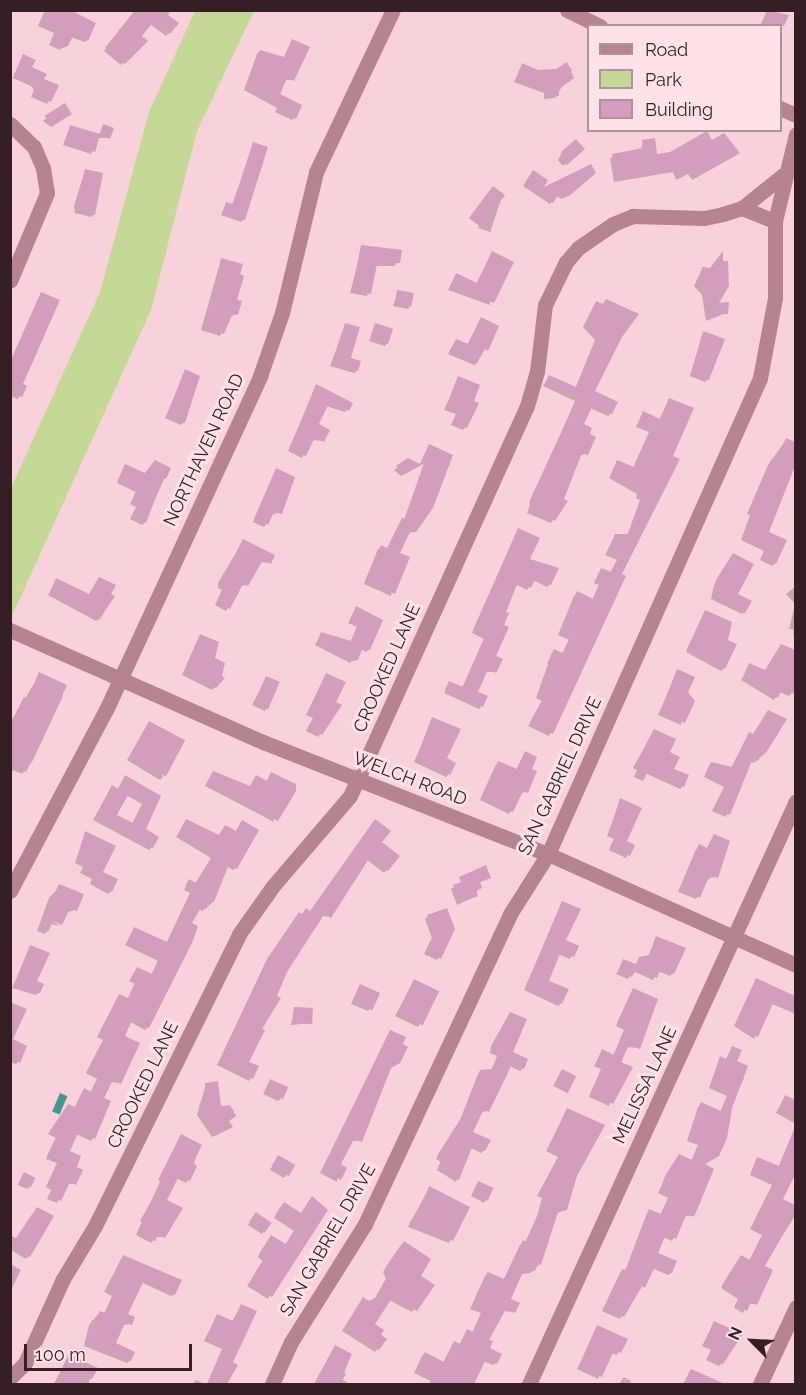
<!DOCTYPE html>
<html>
<head>
<meta charset="utf-8">
<style>
	body { margin:0 }
	#map { position:relative; width:806px; height:1395px; overflow:hidden; background:#f8d1da; font-family:Raleway,sans-serif }
	div>[style] { position:absolute }
	.green>* { inset:0; background:#c4d995 }
	.water>* { inset:0; background:#43988b; transform-origin:0 0 }
	.shadow>* { inset:0; background:#0003; transform-origin:0 0 }
	.building>* { inset:0; background:#d39ebe; transform-origin:0 0 }
	.minor>* { height:15px; margin:-7.5px; padding:0 7.5px; transform-origin:7.5px; border-radius:7.5px; background:#b68490 }
	span { translate:-50% -50%; white-space:nowrap; text-align:center; line-height:1.15; -webkit-text-stroke:6px #fde2e8; paint-order:stroke }
	.street-label { font-size:18px; color:#351e24 }
	.frame { position:absolute; inset:0; border:12px solid #351e24; pointer-events:none }
	.legend { position:absolute; left:587px; top:24px; width:195px; height:108px; box-sizing:border-box; background:#fde2e8; border:2px solid #ad949a; margin:0; padding:8px 10px; list-style:none; font-size:18px; color:#351e24 }
	.legend li { display:flex; align-items:center; gap:12px; height:30px }
	.legend b { width:30px; border:2px solid #ad949a }
	.north { position:absolute; left:722px; top:1311px; width:60px; height:60px; -webkit-text-stroke:4px #fde2e8; paint-order:stroke; rotate:294deg; font-size:16px; font-weight:700; line-height:24px; text-align:center; color:#351e24 }
	.north::after { content:''; display:block; margin:auto; width:21px; height:27px; background:#351e24; clip-path:polygon(50% 0,100% 100%,50% 72%,0 100%) }
	.scale { position:absolute; left:24px; top:1344px; width:168px; height:27px; box-sizing:border-box; border:3px solid #351e24; border-top:0; padding-left:8px; font-size:18px; line-height:21px; white-space:nowrap; color:#351e24; -webkit-text-stroke:4px #fde2e8; paint-order:stroke }
</style>
</head>
<body>
<div id="map">
	<div class="green">
		<div style="clip-path:polygon(195px 11px,254px 11px,197px 131px,151px 310px,11px 618px,11px 488px,100px 292px,149px 112px)"></div>
	</div>
	<div class="water">
		<div style="left:60px;top:1093px;width:8px;height:20px;rotate:23deg"></div>
	</div>
	<div class="shadow">
		<div style="clip-path:polygon(45px 10px,66px 10px,87px 40px,84px 42px,71px 37px,60px 50px,49px 45px,54px 33px,38px 26px)"></div>
		<div style="clip-path:polygon(136px 10px,176px 23px,166px 36px,150px 24px,140px 36px,146px 42px,121px 65px,104px 51px)"></div>
		<div style="clip-path:polygon(293px 41px,293px 80px,284px 80px,278px 95px,294px 118px,292px 120px,275px 112px,277px 108px,244px 90px,257px 54px,260px 51px,283px 59px)"></div>
		<div style="clip-path:polygon(23px 56px,42px 79px,57px 86px,47px 104px,31px 97px,34px 90px,31px 86px,13px 78px)"></div>
		<div style="clip-path:polygon(567px 64px,572px 70px,555px 98px,544px 99px,544px 93px,514px 82px,522px 65px,538px 72px,556px 70px)"></div>
		<div style="clip-path:polygon(64px 105px,67px 116px,51px 127px,43px 121px)"></div>
		<div style="clip-path:polygon(103px 126px,109px 138px,97px 138px,91px 154px,63px 145px,70px 127px,99px 135px)"></div>
		<div style="clip-path:polygon(643px 142px,656px 156px,711px 142px,735px 156px,692px 180px,688px 174px,676px 180px,673px 172px,614px 182px,610px 158px,641px 150px)"></div>
		<div style="clip-path:polygon(254px 143px,244px 219px,241px 222px,221px 215px,226px 204px,232px 205px)"></div>
		<div style="clip-path:polygon(583px 149px,563px 166px,558px 160px,563px 152px)"></div>
		<div style="clip-path:polygon(85px 171px,94px 214px,91px 217px,75px 213px,74px 206px)"></div>
		<div style="clip-path:polygon(530px 175px,539px 191px,591px 176px,564px 198px,555px 197px,550px 204px,523px 186px)"></div>
		<div style="left:490px;top:191px;width:13px;height:39px;rotate:18deg"></div>
		<div style="clip-path:polygon(362px 247px,400px 251px,395px 266px,375px 266px,367px 296px,350px 293px)"></div>
		<div style="clip-path:polygon(492px 253px,490px 305px,448px 290px,456px 275px,476px 284px)"></div>
		<div style="clip-path:polygon(221px 259px,237px 314px,231px 316px,220px 336px,201px 330px)"></div>
		<div style="clip-path:polygon(702px 269px,715px 304px,726px 313px,706px 321px,702px 295px,694px 286px)"></div>
		<div style="clip-path:polygon(398px 292px,410px 306px,408px 309px,393px 306px)"></div>
		<div style="clip-path:polygon(42px 293px,21px 385px,25px 386px,18px 399px,10px 396px,10px 364px)"></div>
		<div style="clip-path:polygon(596px 302px,621px 336px,593px 392px,611px 413px,608px 416px,590px 408px,582px 425px,587px 454px,580px 455px,551px 523px,527px 513px,575px 401px,543px 386px,549px 377px,575px 389px,595px 340px,583px 327px)"></div>
		<div style="clip-path:polygon(481px 319px,497px 326px,477px 363px,474px 365px,448px 354px,454px 343px,467px 345px)"></div>
		<div style="clip-path:polygon(346px 324px,349px 359px,357px 371px,354px 373px,330px 366px)"></div>
		<div style="clip-path:polygon(376px 325px,387px 343px,385px 346px,369px 341px)"></div>
		<div style="clip-path:polygon(704px 332px,708px 379px,705px 382px,690px 376px)"></div>
		<div style="clip-path:polygon(186px 371px,184px 422px,181px 425px,165px 418px)"></div>
		<div style="clip-path:polygon(459px 378px,466px 427px,463px 430px,451px 425px,456px 414px,444px 410px)"></div>
		<div style="clip-path:polygon(316px 386px,351px 403px,345px 412px,326px 406px,317px 425px,323px 441px,312px 440px,302px 458px,288px 451px)"></div>
		<div style="clip-path:polygon(670px 399px,692px 409px,549px 736px,528px 726px,542px 701px,536px 698px,552px 653px,562px 654px,569px 640px,558px 635px,574px 596px,577px 593px,592px 600px,599px 585px,594px 583px,599px 572px,610px 573px,617px 560px,605px 555px,616px 535px,627px 536px,640px 500px,636px 498px,637px 494px,609px 478px,618px 462px,633px 468px,649px 432px,636px 427px,641px 416px,644px 413px,659px 420px)"></div>
		<div style="clip-path:polygon(786px 440px,796px 444px,792px 461px,795px 463px,767px 533px,775px 563px,772px 566px,760px 560px,764px 551px,741px 540px,750px 515px,747px 514px,768px 465px)"></div>
		<div style="clip-path:polygon(429px 446px,415px 531px,407px 534px,398px 554px,391px 596px,364px 584px,378px 549px,387px 549px,404px 520px,424px 463px,401px 476px,394px 470px,408px 460px,419px 466px)"></div>
		<div style="clip-path:polygon(169px 468px,145px 522px,142px 525px,130px 519px,136px 507px,130px 504px,136px 492px,117px 483px,123px 469px,145px 475px)"></div>
		<div style="clip-path:polygon(276px 470px,288px 496px,280px 513px,272px 514px,264px 527px,253px 522px)"></div>
		<div style="clip-path:polygon(518px 530px,528px 560px,550px 584px,547px 587px,533px 580px,527px 590px,515px 584px,504px 613px,494px 656px,495px 672px,486px 672px,476px 692px,482px 706px,479px 709px,444px 693px,450px 683px,462px 688px,484px 639px,472px 633px)"></div>
		<div style="clip-path:polygon(243px 541px,270px 563px,260px 562px,247px 585px,240px 586px,226px 611px,215px 605px,222px 590px,218px 588px,218px 583px)"></div>
		<div style="clip-path:polygon(730px 558px,736px 595px,744px 612px,742px 614px,711px 599px,714px 585px)"></div>
		<div style="clip-path:polygon(57px 580px,89px 595px,98px 619px,96px 621px,48px 595px)"></div>
		<div style="clip-path:polygon(796px 586px,796px 687px,789px 696px,779px 692px,774px 700px,741px 680px,750px 665px,765px 672px,782px 646px,795px 652px,793px 629px,789px 629px,795px 604px,786px 594px)"></div>
		<div style="clip-path:polygon(356px 608px,369px 649px,366px 652px,361px 649px,350px 663px,315px 645px,322px 633px,350px 643px,357px 627px,348px 623px)"></div>
		<div style="clip-path:polygon(705px 612px,724px 668px,721px 671px,686px 652px)"></div>
		<div style="clip-path:polygon(198px 639px,223px 678px,212px 690px,182px 675px)"></div>
		<div style="clip-path:polygon(678px 670px,686px 693px,681px 725px,658px 715px)"></div>
		<div style="clip-path:polygon(40px 674px,65px 685px,62px 698px,32px 762px,22px 774px,13px 770px,10px 778px,10px 723px)"></div>
		<div style="clip-path:polygon(326px 674px,320px 734px,318px 737px,306px 731px,313px 718px,306px 715px)"></div>
		<div style="clip-path:polygon(266px 678px,267px 708px,265px 711px,252px 705px)"></div>
		<div style="clip-path:polygon(433px 718px,449px 774px,446px 777px,414px 762px)"></div>
		<div style="clip-path:polygon(147px 725px,163px 777px,160px 780px,127px 760px)"></div>
		<div style="clip-path:polygon(654px 731px,668px 753px,672px 769px,683px 786px,680px 789px,645px 773px,643px 779px,635px 775px,637px 770px,633px 768px)"></div>
		<div style="clip-path:polygon(747px 737px,765px 753px,754px 763px,750px 761px,726px 817px,712px 811px,724px 787px,704px 777px,711px 763px,731px 768px)"></div>
		<div style="clip-path:polygon(523px 756px,530px 769px,527px 792px,520px 793px,511px 811px,509px 814px,480px 800px,496px 765px,499px 763px,516px 770px)"></div>
		<div style="clip-path:polygon(271px 773px,274px 822px,205px 786px,211px 775px,250px 787px,256px 777px,266px 782px)"></div>
		<div style="clip-path:polygon(evenodd,112px 787px,159px 797px,144px 830px,152px 847px,149px 850px,93px 820px,112px 787px,126px 795px,142px 804px,132px 824px,115px 815px,126px 795px)"></div>
		<div style="clip-path:polygon(620px 800px,625px 842px,633px 846px,626px 858px,609px 850px,614px 839px,607px 836px)"></div>
		<div style="clip-path:polygon(242px 822px,236px 868px,233px 870px,226px 866px,213px 902px,202px 911px,199px 909px,190px 924px,148px 1027px,145px 1030px,130px 1022px,123px 1036px,120px 1083px,111px 1082px,102px 1099px,93px 1138px,91px 1141px,76px 1134px,68px 1152px,75px 1168px,75px 1184px,67px 1184px,57px 1203px,47px 1199px,51px 1190px,46px 1187px,57px 1163px,46px 1159px,56px 1138px,48px 1134px,68px 1105px,74px 1108px,82px 1093px,90px 1093px,97px 1079px,86px 1073px,103px 1040px,97px 1037px,117px 999px,127px 1000px,135px 984px,129px 981px,137px 969px,151px 975px,158px 961px,125px 945px,135px 929px,166px 944px,190px 893px,184px 890px,187px 884px,195px 884px,211px 858px,176px 837px,184px 824px,219px 836px,235px 832px)"></div>
		<div style="clip-path:polygon(85px 833px,111px 891px,108px 894px,90px 884px,92px 879px,80px 873px,83px 867px,75px 863px)"></div>
		<div style="clip-path:polygon(714px 836px,717px 877px,708px 878px,696px 899px,678px 892px,696px 849px,706px 849px)"></div>
		<div style="clip-path:polygon(380px 842px,398px 856px,384px 873px,366px 859px,330px 917px,322px 916px,286px 971px,259px 1029px,247px 1062px,251px 1078px,249px 1081px,217px 1065px,265px 964px,301px 915px,310px 912px)"></div>
		<div style="clip-path:polygon(485px 867px,489px 877px,479px 883px,476px 896px,457px 905px,451px 889px)"></div>
		<div style="clip-path:polygon(60px 886px,76px 910px,47px 917px,60px 926px,51px 924px,45px 934px,37px 931px,49px 898px)"></div>
		<div style="clip-path:polygon(562px 902px,564px 941px,577px 947px,570px 959px,558px 954px,547px 981px,561px 1003px,558px 1006px,524px 990px)"></div>
		<div style="clip-path:polygon(428px 916px,453px 929px,437px 960px,424px 954px,432px 938px,425px 919px)"></div>
		<div style="clip-path:polygon(656px 938px,673px 973px,670px 976px,658px 971px,653px 980px,633px 971px,628px 979px,616px 974px,624px 961px,635px 966px,640px 958px,648px 957px)"></div>
		<div style="clip-path:polygon(31px 946px,38px 992px,36px 995px,12px 988px)"></div>
		<div style="clip-path:polygon(757px 980px,796px 998px,796px 1014px,772px 1004px,754px 1039px,734px 1026px)"></div>
		<div style="clip-path:polygon(414px 981px,420px 1024px,418px 1027px,395px 1016px)"></div>
		<div style="clip-path:polygon(360px 986px,371px 1008px,368px 1011px,351px 1004px)"></div>
		<div style="clip-path:polygon(633px 989px,639px 1048px,626px 1047px,609px 1106px,589px 1097px,601px 1069px,594px 1066px,602px 1051px,613px 1056px,624px 1030px,616px 1026px)"></div>
		<div style="clip-path:polygon(10px 1004px,11px 1040px,18px 1062px,16px 1064px,10px 1062px)"></div>
		<div style="clip-path:polygon(294px 1009px,311px 1023px,291px 1025px)"></div>
		<div style="clip-path:polygon(508px 1017px,511px 1053px,523px 1068px,520px 1071px,509px 1066px,488px 1111px,481px 1112px,471px 1133px,484px 1150px,481px 1153px,471px 1148px,456px 1182px,437px 1170px,441px 1162px,436px 1159px,459px 1123px,478px 1074px,491px 1071px,497px 1056px,490px 1053px,491px 1046px)"></div>
		<div style="clip-path:polygon(390px 1032px,396px 1065px,389px 1069px,360px 1141px,351px 1141px,339px 1165px,337px 1182px,320px 1173px)"></div>
		<div style="clip-path:polygon(720px 1057px,735px 1062px,744px 1078px,730px 1108px,730px 1121px,718px 1155px,704px 1165px,693px 1216px,684px 1216px,672px 1241px,663px 1237px,656px 1254px,675px 1262px,671px 1273px,668px 1275px,654px 1269px,620px 1319px,602px 1311px,620px 1273px,625px 1271px,647px 1213px,650px 1211px,660px 1215px,668px 1198px,658px 1193px,677px 1159px,691px 1161px,698px 1145px,687px 1141px,698px 1107px,701px 1104px,720px 1112px,727px 1096px,709px 1088px)"></div>
		<div style="clip-path:polygon(270px 1081px,281px 1099px,278px 1101px,263px 1094px)"></div>
		<div style="clip-path:polygon(206px 1084px,219px 1107px,230px 1107px,234px 1111px,227px 1121px,231px 1127px,212px 1137px,197px 1115px)"></div>
		<div style="clip-path:polygon(785px 1097px,796px 1101px,796px 1124px,776px 1113px)"></div>
		<div style="clip-path:polygon(568px 1109px,575px 1175px,565px 1209px,556px 1214px,540px 1264px,530px 1273px,521px 1274px,509px 1299px,518px 1303px,514px 1312px,503px 1311px,487px 1340px,496px 1363px,493px 1365px,483px 1361px,472px 1384px,429px 1384px,431px 1381px,414px 1373px,422px 1356px,425px 1354px,443px 1363px,452px 1345px,459px 1345px,467px 1331px,472px 1333px,481px 1313px,470px 1309px,485px 1276px,488px 1273px,503px 1281px,520px 1245px,525px 1243px,537px 1216px,542px 1198px,537px 1196px,558px 1157px,546px 1151px)"></div>
		<div style="clip-path:polygon(796px 1125px,796px 1179px,790px 1177px,781px 1199px,796px 1207px,796px 1214px,763px 1267px,756px 1304px,748px 1304px,743px 1313px,734px 1308px,738px 1299px,721px 1288px,739px 1260px,749px 1261px,762px 1235px,750px 1229px,772px 1185px,750px 1175px,758px 1159px,778px 1168px)"></div>
		<div style="clip-path:polygon(179px 1139px,200px 1146px,188px 1180px,186px 1183px,176px 1178px,165px 1201px,164px 1237px,156px 1237px,151px 1243px,136px 1235px)"></div>
		<div style="clip-path:polygon(276px 1160px,293px 1166px,284px 1178px,270px 1170px)"></div>
		<div style="clip-path:polygon(22px 1177px,29px 1187px,27px 1189px,18px 1185px)"></div>
		<div style="clip-path:polygon(478px 1183px,486px 1200px,484px 1203px,471px 1196px)"></div>
		<div style="clip-path:polygon(429px 1188px,468px 1208px,449px 1243px,408px 1227px)"></div>
		<div style="clip-path:polygon(281px 1207px,301px 1215px,268px 1299px,247px 1286px,263px 1261px,258px 1257px,269px 1239px,285px 1245px,294px 1231px,274px 1218px)"></div>
		<div style="clip-path:polygon(35px 1211px,29px 1256px,26px 1259px,11px 1250px)"></div>
		<div style="clip-path:polygon(253px 1217px,270px 1223px,262px 1234px,248px 1225px)"></div>
		<div style="clip-path:polygon(401px 1245px,418px 1276px,414px 1309px,412px 1312px,389px 1300px,373px 1325px,385px 1339px,375px 1352px,342px 1331px,361px 1302px,374px 1300px,386px 1279px,383px 1272px)"></div>
		<div style="clip-path:polygon(123px 1257px,174px 1294px,171px 1296px,141px 1282px,126px 1314px,130px 1324px,123px 1325px,114px 1344px,130px 1360px,127px 1363px,84px 1346px,89px 1325px,100px 1312px,104px 1314px,112px 1296px,104px 1292px)"></div>
		<div style="clip-path:polygon(241px 1306px,231px 1363px,236px 1365px,227px 1384px,207px 1384px,222px 1349px,204px 1341px,217px 1316px,232px 1322px)"></div>
		<div style="clip-path:polygon(714px 1323px,722px 1363px,719px 1366px,706px 1360px,711px 1350px,702px 1346px)"></div>
		<div style="clip-path:polygon(597px 1327px,626px 1339px,617px 1355px,611px 1353px,598px 1379px,577px 1369px)"></div>
		<div style="clip-path:polygon(335px 1346px,351px 1355px,342px 1379px,349px 1384px,315px 1384px)"></div>
		<div style="clip-path:polygon(69px 1356px,96px 1368px,88px 1384px,54px 1384px)"></div>
		<div style="clip-path:polygon(624px 1377px,631px 1381px,629px 1384px,619px 1384px)"></div>
		<div style="clip-path:polygon(196px 1380px,205px 1384px,193px 1384px)"></div>
	</div>
	<div class="building">
		<div style="clip-path:polygon(46px 10px,70px 10px,96px 23px,88px 41px,74px 34px,68px 46px,63px 48px,51px 42px,56px 30px,40px 23px)"></div>
		<div style="clip-path:polygon(135px 10px,171px 10px,168px 15px,179px 23px,170px 34px,153px 22px,142px 36px,148px 41px,125px 64px,105px 48px)"></div>
		<div style="clip-path:polygon(767px 10px,789px 15px,784px 26px,760px 26px)"></div>
		<div style="clip-path:polygon(292px 39px,310px 47px,294px 81px,287px 78px,280px 94px,302px 105px,296px 119px,277px 109px,279px 105px,246px 87px,260px 50px,284px 57px)"></div>
		<div style="clip-path:polygon(23px 54px,36px 60px,32px 67px,47px 74px,44px 79px,59px 85px,51px 102px,33px 94px,36px 87px,33px 83px,14px 75px)"></div>
		<div style="clip-path:polygon(567px 62px,574px 78px,559px 89px,559px 96px,546px 97px,546px 90px,516px 79px,522px 63px,538px 70px,556px 69px)"></div>
		<div style="left:65px;top:103px;width:13px;height:24px;rotate:58deg"></div>
		<div style="clip-path:polygon(103px 124px,114px 128px,110px 139px,100px 135px,95px 152px,65px 143px,70px 125px,100px 134px)"></div>
		<div style="clip-path:polygon(707px 131px,712px 140px,724px 133px,740px 153px,695px 178px,691px 172px,679px 178px,676px 171px,616px 180px,612px 154px,643px 148px,642px 140px,655px 138px,657px 154px,670px 152px)"></div>
		<div style="clip-path:polygon(576px 139px,585px 149px,567px 165px,560px 157px,562px 151px)"></div>
		<div style="clip-path:polygon(253px 142px,268px 147px,245px 220px,223px 212px,226px 202px,233px 204px)"></div>
		<div style="clip-path:polygon(591px 164px,596px 173px,569px 196px,561px 199px,558px 195px,553px 203px,525px 183px,533px 170px,548px 180px,544px 187px)"></div>
		<div style="clip-path:polygon(85px 169px,103px 173px,95px 215px,78px 211px,76px 202px)"></div>
		<div style="left:493px;top:186px;width:15px;height:40px;rotate:37deg"></div>
		<div style="clip-path:polygon(361px 245px,402px 250px,400px 263px,377px 264px,371px 294px,352px 291px)"></div>
		<div style="clip-path:polygon(492px 251px,514px 262px,494px 303px,450px 287px,456px 273px,477px 283px)"></div>
		<div style="clip-path:polygon(723px 251px,723px 261px,728px 261px,729px 286px,719px 303px,729px 302px,728px 314px,717px 314px,709px 320px,704px 292px,696px 282px,701px 279px,702px 267px,710px 268px)"></div>
		<div style="clip-path:polygon(221px 258px,243px 264px,240px 274px,244px 276px,237px 300px,242px 301px,238px 315px,233px 313px,224px 334px,202px 328px,218px 285px)"></div>
		<div style="left:397px;top:290px;width:17px;height:14px;rotate:10deg"></div>
		<div style="clip-path:polygon(41px 292px,60px 300px,23px 384px,27px 386px,22px 397px,10px 392px,10px 362px)"></div>
		<div style="clip-path:polygon(606px 299px,639px 314px,622px 337px,595px 391px,618px 402px,612px 414px,593px 405px,584px 424px,592px 428px,590px 434px,596px 437px,588px 455px,582px 453px,564px 499px,568px 501px,555px 521px,529px 510px,530px 500px,577px 398px,545px 383px,549px 375px,576px 387px,597px 337px,585px 324px,596px 301px,603px 304px)"></div>
		<div style="clip-path:polygon(481px 317px,499px 326px,488px 351px,485px 349px,476px 364px,450px 351px,456px 339px,468px 344px)"></div>
		<div style="clip-path:polygon(345px 323px,360px 327px,351px 358px,361px 361px,358px 371px,332px 363px)"></div>
		<div style="left:375px;top:323px;width:19px;height:16px;rotate:18deg"></div>
		<div style="clip-path:polygon(703px 331px,725px 339px,709px 380px,691px 373px)"></div>
		<div style="clip-path:polygon(185px 369px,200px 376px,185px 423px,167px 415px)"></div>
		<div style="clip-path:polygon(458px 376px,480px 385px,474px 401px,479px 403px,467px 428px,453px 422px,457px 411px,446px 407px)"></div>
		<div style="clip-path:polygon(316px 384px,353px 403px,349px 411px,329px 403px,319px 424px,330px 430px,324px 442px,315px 437px,306px 456px,290px 448px)"></div>
		<div style="clip-path:polygon(669px 398px,694px 408px,673px 456px,680px 459px,622px 574px,626px 576px,553px 734px,530px 723px,543px 698px,537px 695px,551px 665px,547px 664px,554px 649px,563px 653px,570px 637px,560px 633px,577px 591px,593px 599px,601px 582px,596px 580px,601px 568px,611px 572px,619px 557px,607px 552px,615px 534px,628px 534px,642px 497px,637px 495px,639px 491px,610px 476px,617px 460px,634px 467px,651px 430px,638px 424px,643px 411px,660px 419px)"></div>
		<div style="clip-path:polygon(786px 438px,795px 442px,795px 466px,769px 532px,787px 540px,776px 564px,761px 557px,766px 548px,743px 538px,752px 513px,749px 511px,771px 460px,779px 454px)"></div>
		<div style="clip-path:polygon(429px 444px,453px 455px,433px 508px,416px 532px,410px 532px,400px 553px,410px 557px,395px 594px,365px 581px,381px 545px,387px 548px,402px 518px,405px 519px,425px 463px,405px 474px,396px 466px,408px 458px,420px 464px)"></div>
		<div style="clip-path:polygon(155px 460px,171px 468px,166px 479px,163px 478px,146px 523px,132px 516px,138px 504px,132px 501px,137px 489px,118px 480px,125px 464px,145px 473px)"></div>
		<div style="clip-path:polygon(276px 468px,295px 477px,282px 514px,274px 512px,268px 525px,254px 519px)"></div>
		<div style="clip-path:polygon(518px 528px,540px 538px,530px 559px,559px 568px,551px 585px,536px 578px,531px 588px,518px 582px,506px 612px,509px 613px,504px 625px,509px 627px,496px 656px,503px 659px,496px 673px,488px 669px,478px 692px,488px 696px,483px 707px,445px 690px,449px 681px,463px 687px,485px 636px,473px 630px)"></div>
		<div style="clip-path:polygon(243px 539px,275px 555px,271px 564px,263px 560px,248px 586px,243px 584px,230px 609px,217px 603px,224px 587px,220px 585px)"></div>
		<div style="clip-path:polygon(733px 553px,754px 564px,738px 594px,752px 601px,745px 613px,713px 596px,716px 580px)"></div>
		<div style="clip-path:polygon(99px 577px,116px 585px,111px 594px,115px 596px,99px 620px,50px 592px,56px 578px,89px 594px)"></div>
		<div style="clip-path:polygon(356px 606px,383px 620px,370px 650px,363px 647px,358px 660px,353px 661px,317px 642px,321px 632px,351px 641px,358px 624px,350px 620px)"></div>
		<div style="clip-path:polygon(705px 610px,732px 622px,728px 640px,737px 644px,725px 669px,687px 649px)"></div>
		<div style="clip-path:polygon(200px 634px,219px 642px,215px 658px,225px 663px,222px 676px,225px 678px,216px 688px,184px 672px)"></div>
		<div style="clip-path:polygon(781px 644px,795px 650px,795px 688px,793px 694px,782px 689px,778px 698px,743px 677px,749px 663px,765px 670px)"></div>
		<div style="clip-path:polygon(677px 669px,695px 677px,688px 692px,695px 701px,685px 723px,660px 712px)"></div>
		<div style="clip-path:polygon(39px 672px,67px 685px,26px 772px,10px 765px,10px 724px,24px 697px,28px 699px)"></div>
		<div style="clip-path:polygon(326px 673px,346px 682px,336px 702px,342px 705px,322px 735px,308px 728px,315px 715px,308px 712px)"></div>
		<div style="left:266px;top:676px;width:15px;height:30px;rotate:23deg"></div>
		<div style="clip-path:polygon(768px 710px,787px 719px,766px 753px,763px 752px,758px 761px,753px 758px,730px 815px,714px 808px,726px 784px,705px 774px,711px 762px,732px 767px,749px 732px,753px 734px)"></div>
		<div style="clip-path:polygon(432px 717px,461px 729px,447px 758px,456px 763px,450px 775px,416px 759px)"></div>
		<div style="left:149px;top:721px;width:41px;height:41px;rotate:28deg"></div>
		<div style="clip-path:polygon(654px 729px,676px 739px,670px 752px,680px 757px,674px 769px,689px 775px,684px 787px,648px 771px,643px 781px,634px 777px,639px 767px,635px 765px)"></div>
		<div style="clip-path:polygon(525px 751px,537px 757px,532px 769px,537px 771px,528px 793px,523px 791px,513px 812px,481px 797px,498px 761px,517px 769px)"></div>
		<div style="clip-path:polygon(213px 771px,250px 786px,256px 775px,267px 781px,271px 772px,296px 784px,296px 791px,278px 821px,207px 783px)"></div>
		<div style="clip-path:polygon(evenodd,125px 775px,161px 796px,146px 829px,159px 837px,153px 848px,95px 817px,112px 785px,118px 789px,125px 775px,129px 793px,144px 801px,133px 823px,117px 815px,129px 793px)"></div>
		<div style="clip-path:polygon(620px 798px,642px 808px,627px 841px,635px 845px,630px 856px,610px 847px,615px 836px,609px 834px)"></div>
		<div style="clip-path:polygon(186px 819px,219px 835px,225px 825px,236px 831px,242px 820px,259px 830px,237px 869px,229px 864px,214px 902px,211px 900px,206px 909px,202px 906px,192px 923px,198px 926px,192px 943px,149px 1028px,132px 1020px,125px 1036px,140px 1043px,121px 1084px,113px 1080px,104px 1098px,111px 1101px,95px 1139px,79px 1131px,70px 1151px,81px 1156px,77px 1167px,83px 1170px,76px 1185px,70px 1182px,61px 1201px,49px 1196px,53px 1187px,47px 1185px,58px 1161px,47px 1156px,57px 1135px,50px 1131px,68px 1104px,75px 1107px,84px 1088px,91px 1092px,99px 1076px,88px 1070px,105px 1037px,99px 1034px,119px 994px,128px 998px,136px 981px,131px 978px,137px 967px,152px 974px,159px 958px,127px 942px,134px 927px,167px 942px,192px 890px,185px 886px,189px 879px,196px 883px,213px 855px,178px 834px)"></div>
		<div style="clip-path:polygon(375px 819px,391px 831px,382px 842px,400px 856px,388px 871px,370px 857px,331px 918px,325px 913px,287px 972px,277px 996px,281px 998px,262px 1029px,265px 1030px,249px 1062px,259px 1066px,253px 1079px,219px 1062px,267px 959px,299px 912px,302px 914px,306px 908px,310px 911px)"></div>
		<div style="clip-path:polygon(85px 831px,116px 846px,103px 872px,118px 879px,112px 892px,91px 881px,94px 876px,82px 870px,85px 864px,77px 860px)"></div>
		<div style="clip-path:polygon(714px 834px,730px 841px,718px 878px,712px 876px,707px 881px,700px 898px,680px 889px,699px 844px,707px 848px)"></div>
		<div style="clip-path:polygon(486px 865px,491px 878px,480px 882px,482px 888px,476px 891px,478px 896px,460px 903px,453px 885px,461px 882px,459px 877px)"></div>
		<div style="clip-path:polygon(59px 884px,84px 894px,77px 911px,70px 908px,62px 925px,53px 921px,48px 932px,39px 928px)"></div>
		<div style="clip-path:polygon(562px 901px,581px 909px,566px 940px,579px 946px,574px 957px,561px 951px,549px 981px,569px 989px,562px 1004px,526px 987px)"></div>
		<div style="clip-path:polygon(447px 908px,455px 929px,441px 959px,426px 951px,434px 934px,427px 915px)"></div>
		<div style="clip-path:polygon(656px 936px,686px 948px,674px 974px,661px 968px,657px 978px,636px 969px,632px 977px,618px 971px,623px 959px,636px 964px,639px 957px,649px 955px)"></div>
		<div style="clip-path:polygon(30px 945px,50px 953px,37px 981px,44px 984px,40px 993px,34px 994px,14px 985px)"></div>
		<div style="clip-path:polygon(756px 978px,795px 996px,795px 1011px,774px 1001px,758px 1037px,737px 1028px,736px 1022px)"></div>
		<div style="left:414px;top:979px;width:28px;height:38px;rotate:26deg"></div>
		<div style="left:360px;top:984px;width:22px;height:19px;rotate:24deg"></div>
		<div style="clip-path:polygon(633px 988px,658px 999px,640px 1049px,629px 1045px,621px 1062px,633px 1067px,613px 1104px,590px 1094px,603px 1066px,596px 1063px,602px 1049px,614px 1055px,626px 1027px,617px 1023px)"></div>
		<div style="clip-path:polygon(10px 1002px,27px 1009px,13px 1039px,27px 1046px,20px 1063px,10px 1058px)"></div>
		<div style="left:294px;top:1007px;width:19px;height:16px;rotate:3deg"></div>
		<div style="clip-path:polygon(510px 1012px,527px 1019px,513px 1052px,528px 1059px,524px 1069px,512px 1064px,489px 1112px,484px 1109px,473px 1132px,491px 1140px,485px 1151px,473px 1145px,459px 1180px,438px 1167px,442px 1159px,437px 1156px,461px 1118px,480px 1070px,492px 1069px,499px 1054px,492px 1051px,494px 1041px)"></div>
		<div style="clip-path:polygon(390px 1030px,406px 1037px,403px 1044px,408px 1047px,400px 1063px,391px 1068px,362px 1142px,354px 1139px,341px 1164px,347px 1168px,341px 1180px,322px 1170px)"></div>
		<div style="clip-path:polygon(732px 1046px,742px 1050px,737px 1061px,748px 1066px,732px 1108px,727px 1138px,719px 1156px,705px 1164px,714px 1169px,694px 1217px,687px 1213px,676px 1239px,666px 1234px,658px 1253px,677px 1261px,672px 1273px,655px 1266px,645px 1288px,642px 1286px,624px 1317px,604px 1308px,622px 1269px,626px 1270px,649px 1209px,661px 1214px,670px 1195px,660px 1190px,665px 1176px,679px 1154px,692px 1160px,699px 1143px,688px 1138px,701px 1102px,721px 1111px,728px 1093px,711px 1085px,720px 1056px,726px 1059px)"></div>
		<div style="left:562px;top:1069px;width:16px;height:19px;rotate:27deg"></div>
		<div style="left:270px;top:1079px;width:20px;height:13px;rotate:24deg"></div>
		<div style="clip-path:polygon(218px 1081px,221px 1106px,230px 1105px,236px 1116px,229px 1121px,233px 1127px,215px 1136px,199px 1106px,205px 1094px,205px 1083px)"></div>
		<div style="clip-path:polygon(785px 1095px,795px 1100px,795px 1119px,778px 1110px)"></div>
		<div style="clip-path:polygon(567px 1108px,605px 1125px,577px 1176px,567px 1210px,558px 1212px,541px 1265px,538px 1263px,535px 1271px,523px 1272px,511px 1299px,520px 1303px,515px 1313px,506px 1309px,489px 1340px,493px 1341px,490px 1348px,502px 1354px,497px 1364px,486px 1359px,474px 1384px,429px 1384px,432px 1378px,416px 1370px,425px 1352px,444px 1362px,454px 1341px,460px 1344px,467px 1329px,473px 1332px,482px 1311px,472px 1306px,488px 1272px,504px 1279px,523px 1240px,526px 1242px,540px 1212px,544px 1196px,539px 1193px,560px 1154px,548px 1148px)"></div>
		<div style="clip-path:polygon(795px 1127px,795px 1175px,783px 1199px,795px 1205px,795px 1213px,765px 1266px,773px 1270px,757px 1305px,751px 1302px,747px 1311px,735px 1305px,740px 1296px,722px 1285px,741px 1255px,750px 1260px,764px 1232px,752px 1227px,774px 1182px,751px 1172px,757px 1157px,779px 1166px)"></div>
		<div style="clip-path:polygon(181px 1134px,202px 1145px,193px 1163px,197px 1166px,190px 1181px,179px 1176px,167px 1200px,183px 1208px,165px 1238px,158px 1235px,155px 1241px,138px 1232px,143px 1222px,140px 1221px,162px 1182px,158px 1180px)"></div>
		<div style="left:278px;top:1155px;width:20px;height:13px;rotate:30deg"></div>
		<div style="left:24px;top:1172px;width:13px;height:11px;rotate:27deg"></div>
		<div style="left:478px;top:1181px;width:17px;height:14px;rotate:24deg"></div>
		<div style="clip-path:polygon(429px 1186px,470px 1207px,453px 1241px,409px 1224px,426px 1197px)"></div>
		<div style="clip-path:polygon(312px 1196px,328px 1210px,272px 1297px,249px 1283px,265px 1257px,259px 1254px,271px 1235px,286px 1244px,296px 1227px,275px 1215px,284px 1202px,301px 1213px)"></div>
		<div style="clip-path:polygon(37px 1207px,54px 1216px,30px 1257px,10px 1246px,10px 1235px,16px 1238px)"></div>
		<div style="left:256px;top:1212px;width:19px;height:12px;rotate:35deg"></div>
		<div style="clip-path:polygon(404px 1241px,431px 1259px,421px 1276px,435px 1285px,417px 1311px,392px 1298px,375px 1324px,384px 1330px,381px 1335px,387px 1339px,379px 1350px,344px 1328px,363px 1297px,369px 1301px,375px 1298px,388px 1275px,385px 1268px)"></div>
		<div style="clip-path:polygon(123px 1255px,182px 1280px,175px 1295px,144px 1280px,128px 1314px,135px 1317px,132px 1325px,125px 1323px,116px 1343px,135px 1352px,131px 1361px,85px 1344px,92px 1320px,95px 1322px,100px 1311px,105px 1313px,114px 1293px,106px 1289px)"></div>
		<div style="clip-path:polygon(10px 1264px,21px 1270px,10px 1292px)"></div>
		<div style="clip-path:polygon(241px 1304px,257px 1311px,233px 1362px,238px 1365px,227px 1384px,207px 1384px,224px 1346px,206px 1338px,217px 1314px,233px 1321px)"></div>
		<div style="clip-path:polygon(714px 1321px,743px 1334px,723px 1364px,708px 1357px,712px 1347px,704px 1343px)"></div>
		<div style="clip-path:polygon(597px 1325px,628px 1339px,621px 1353px,614px 1350px,602px 1377px,579px 1366px)"></div>
		<div style="clip-path:polygon(335px 1345px,352px 1354px,343px 1372px,346px 1374px,340px 1384px,314px 1384px)"></div>
		<div style="clip-path:polygon(69px 1354px,98px 1368px,92px 1379px,83px 1375px,79px 1384px,54px 1384px)"></div>
		<div style="clip-path:polygon(691px 1369px,725px 1384px,683px 1384px)"></div>
	</div>
	<div class="minor">
		<div style="left:567px;top:10px;width:37px;rotate:26deg"></div>
		<div style="left:780px;top:108px;width:17px;rotate:24deg"></div>
		<div style="left:10px;top:124px;width:33px;rotate:44deg"></div>
		<div style="left:34px;top:147px;width:23px;rotate:67deg"></div>
		<div style="left:43px;top:168px;width:25px;rotate:81deg"></div>
		<div style="left:47px;top:193px;width:95px;rotate:112.8deg"></div>
		<div style="left:742px;top:208px;width:35px;rotate:22deg"></div>
		<div style="left:10px;top:630px;width:277px;rotate:23.9deg"></div>
		<div style="left:263px;top:742px;width:306px;rotate:21.5deg"></div>
		<div style="left:548px;top:854px;width:272px;rotate:24.1deg"></div>
		<div style="left:10px;top:891px;width:205px;rotate:-62.1deg"></div>
		<div style="left:106px;top:710px;width:368px;rotate:-65.2deg"></div>
		<div style="left:260px;top:376px;width:67px;rotate:-70.8deg"></div>
		<div style="left:282px;top:313px;width:145px;rotate:-76.4deg"></div>
		<div style="left:316px;top:172px;width:179px;rotate:-64.6deg"></div>
		<div style="left:11px;top:1377px;width:20px;rotate:-45deg"></div>
		<div style="left:25px;top:1363px;width:92px;rotate:-65.7deg"></div>
		<div style="left:63px;top:1279px;width:62px;rotate:-58.9deg"></div>
		<div style="left:95px;top:1226px;width:326px;rotate:-63.7deg"></div>
		<div style="left:239px;top:934px;width:59px;rotate:-54.7deg"></div>
		<div style="left:273px;top:886px;width:118px;rotate:-49.5deg"></div>
		<div style="left:350px;top:796px;width:428px;rotate:-65.6deg"></div>
		<div style="left:527px;top:406px;width:35px;rotate:-74deg"></div>
		<div style="left:537px;top:372px;width:67px;rotate:-83.2deg"></div>
		<div style="left:545px;top:305px;width:48px;rotate:-64deg"></div>
		<div style="left:566px;top:262px;width:18px;rotate:-49deg"></div>
		<div style="left:578px;top:248px;width:42px;rotate:-34.4deg"></div>
		<div style="left:613px;top:224px;width:22px;rotate:-22deg"></div>
		<div style="left:633px;top:216px;width:71px;rotate:1.6deg"></div>
		<div style="left:704px;top:218px;width:19px;rotate:-12deg"></div>
		<div style="left:723px;top:214px;width:20px;rotate:-18deg"></div>
		<div style="left:742px;top:208px;width:53px;rotate:-38.8deg"></div>
		<div style="left:272px;top:1384px;width:46px;rotate:-65.7deg"></div>
		<div style="left:291px;top:1342px;width:139px;rotate:-57.9deg"></div>
		<div style="left:365px;top:1224px;width:342px;rotate:-64.9deg"></div>
		<div style="left:510px;top:914px;width:71px;rotate:-57.7deg"></div>
		<div style="left:548px;top:854px;width:521px;rotate:-65.99deg"></div>
		<div style="left:760px;top:378px;width:81px;rotate:-79.4deg"></div>
		<div style="left:775px;top:298px;width:77px;rotate:-90deg"></div>
		<div style="left:775px;top:221px;width:89px;rotate:-76.4deg"></div>
		<div style="left:529px;top:1384px;width:641px;rotate:-65.39deg"></div>
		<div style="left:760px;top:1384px;width:85px;rotate:-64.9deg"></div>
	</div>
	<div class="street-label">
		<span style="left:204px;top:450px;rotate:-65deg">NORTHAVEN ROAD</span>
		<span style="left:387px;top:668px;rotate:-66deg">CROOKED LANE</span>
		<span style="left:560px;top:776px;rotate:-65deg">SAN GABRIEL DRIVE</span>
		<span style="left:410px;top:779px;rotate:21deg">WELCH ROAD</span>
		<span style="left:143px;top:1085px;rotate:-64deg">CROOKED LANE</span>
		<span style="left:645px;top:1085px;rotate:-65deg">MELISSA LANE</span>
		<span style="left:328px;top:1240px;rotate:-60deg">SAN GABRIEL DRIVE</span>
	</div>
	<div class="frame"></div>
	<ul class="legend">
	<li><b style="height:8px;background:#b68490"></b>Road</li>
	<li><b style="height:16px;background:#c4d995"></b>Park</li>
	<li><b style="height:16px;background:#d39ebe"></b>Building</li>
	</ul>
	<div class="north">N</div>
	<div class="scale">100 m</div>
</div>
</body>
</html>
